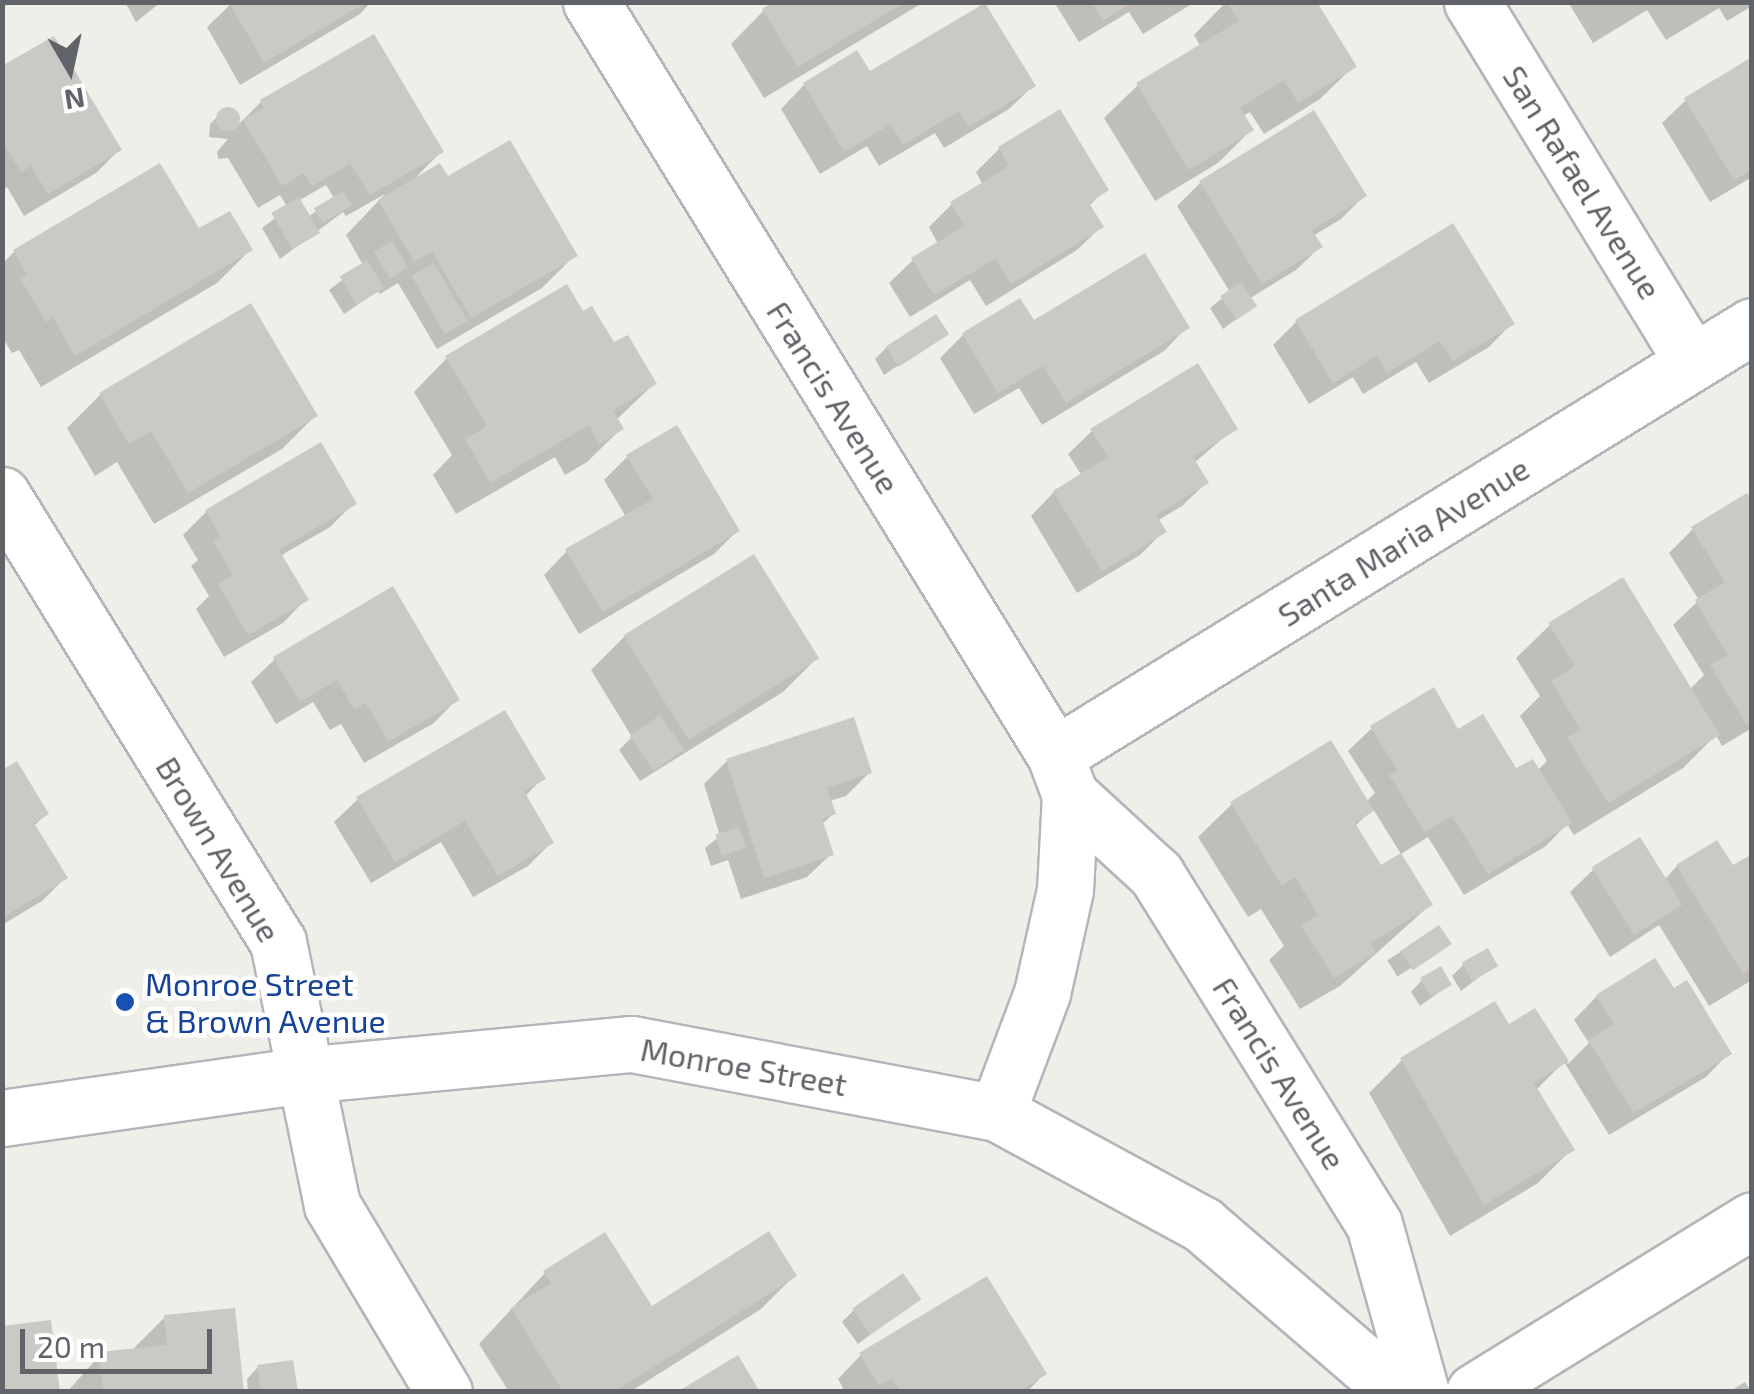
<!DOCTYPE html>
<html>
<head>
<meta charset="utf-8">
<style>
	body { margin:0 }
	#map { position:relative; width:1754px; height:1394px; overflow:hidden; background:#f0eee9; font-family:"Exo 2",sans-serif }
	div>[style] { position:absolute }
	.shadow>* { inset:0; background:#0003; transform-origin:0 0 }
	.building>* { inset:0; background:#cbc9c5; transform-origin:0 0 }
	.round { border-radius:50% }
	.roads { filter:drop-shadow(2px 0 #b4b5b9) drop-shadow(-2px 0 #b4b5b9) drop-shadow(0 2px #b4b5b9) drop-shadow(0 -2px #b4b5b9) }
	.street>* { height:55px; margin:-27.5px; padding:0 27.5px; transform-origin:27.5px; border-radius:27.5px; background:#fff }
	.secondary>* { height:55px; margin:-27.5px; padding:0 27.5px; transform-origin:27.5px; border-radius:27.5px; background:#fff }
	.dots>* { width:28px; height:28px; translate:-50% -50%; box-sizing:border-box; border:5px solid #fff; border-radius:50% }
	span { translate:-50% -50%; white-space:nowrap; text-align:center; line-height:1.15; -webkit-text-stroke:9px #fff; paint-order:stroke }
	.street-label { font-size:32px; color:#606367 }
	.transit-label { font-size:32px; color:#164399 }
	.left { translate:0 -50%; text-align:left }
	.frame { position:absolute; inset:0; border:5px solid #606367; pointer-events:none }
	.north { position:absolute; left:20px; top:20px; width:100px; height:100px; -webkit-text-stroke:8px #fff; paint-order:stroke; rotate:171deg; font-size:28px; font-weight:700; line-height:40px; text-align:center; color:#606367 }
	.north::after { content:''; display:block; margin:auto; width:35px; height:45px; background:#606367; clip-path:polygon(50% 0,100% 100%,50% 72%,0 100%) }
	.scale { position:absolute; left:20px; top:1329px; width:192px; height:45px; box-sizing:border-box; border:5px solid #606367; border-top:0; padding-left:12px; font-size:30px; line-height:35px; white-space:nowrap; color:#606367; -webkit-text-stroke:8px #fff; paint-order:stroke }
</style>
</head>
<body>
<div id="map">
	<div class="shadow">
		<div style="clip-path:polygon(125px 2px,160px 2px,160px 3px,136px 22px)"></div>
		<div style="clip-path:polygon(233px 2px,371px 2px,360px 14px,240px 85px,207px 27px)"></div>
		<div style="clip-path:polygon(772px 2px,924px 2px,764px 98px,731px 44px)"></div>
		<div style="clip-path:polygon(1054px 2px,1195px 2px,1143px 34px,1129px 12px,1079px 42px)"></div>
		<div style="clip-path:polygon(1226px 2px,1314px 2px,1354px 66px,1320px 99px,1264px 134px,1250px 112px,1243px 116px,1251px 130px,1218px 163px,1155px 201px,1104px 118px,1138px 85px,1201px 47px,1194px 35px)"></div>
		<div style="clip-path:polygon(1568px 2px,1752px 2px,1752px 6px,1727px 21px,1719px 8px,1666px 40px,1647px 10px,1593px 43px)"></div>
		<div style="clip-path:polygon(evenodd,374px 37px,441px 152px,412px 181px,447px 180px,575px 255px,542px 288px,437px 349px,398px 283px,380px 294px,378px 291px,344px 314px,329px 290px,363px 265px,346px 235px,385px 194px,346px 216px,343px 212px,280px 259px,262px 228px,288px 208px,280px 195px,258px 208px,228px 158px,218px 159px,217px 152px,228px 139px,209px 137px,210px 124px,222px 112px,233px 111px,237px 120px,233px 130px,261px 102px,374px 37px,326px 185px,334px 198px,308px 217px,298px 201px,326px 185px)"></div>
		<div style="clip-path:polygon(857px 53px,869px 75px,1033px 86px,1009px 109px,944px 148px,935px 133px,879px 166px,867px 146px,820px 174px,781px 109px,804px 85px)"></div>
		<div style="clip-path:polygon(1752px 60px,1752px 177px,1710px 202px,1662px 123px,1686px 100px)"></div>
		<div style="clip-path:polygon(2px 69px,119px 150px,96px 173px,24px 216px,7px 187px,2px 190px)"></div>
		<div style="clip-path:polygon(1059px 113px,1106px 189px,1088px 207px,1101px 227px,1077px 250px,986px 306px,970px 280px,910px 317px,889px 283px,913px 260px,938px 244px,929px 227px,952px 204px,983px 185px,976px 172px,999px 149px)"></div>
		<div style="clip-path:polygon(160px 167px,198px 232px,250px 250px,217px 283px,41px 387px,19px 350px,12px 353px,2px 337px,2px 264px,14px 252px)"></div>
		<div style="clip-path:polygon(1200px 183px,1364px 196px,1341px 219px,1313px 236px,1320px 247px,1296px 270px,1249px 299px,1254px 306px,1223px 329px,1210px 308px,1230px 292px,1177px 206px)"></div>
		<div style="clip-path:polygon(1296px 322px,1512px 323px,1489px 347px,1429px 383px,1416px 362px,1363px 394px,1353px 377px,1309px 404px,1273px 345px)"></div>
		<div style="clip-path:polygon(1033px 324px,1187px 327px,1164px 351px,1042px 425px,1019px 388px,974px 414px,940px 358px,963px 335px)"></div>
		<div style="clip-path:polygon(946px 333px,884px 375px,875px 359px,886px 348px)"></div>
		<div style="clip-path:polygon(613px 346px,654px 384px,616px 420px,621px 429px,587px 462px,565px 475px,555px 457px,456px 514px,433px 475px,452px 455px,414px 392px,447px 358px)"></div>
		<div style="clip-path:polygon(100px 395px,315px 416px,282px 449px,154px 524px,117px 462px,95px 476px,67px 428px)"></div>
		<div style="clip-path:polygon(1235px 428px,1194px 463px,1206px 483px,1182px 506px,1157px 521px,1164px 531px,1140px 555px,1077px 593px,1031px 516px,1054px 492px,1082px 476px,1068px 454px,1092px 431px)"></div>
		<div style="clip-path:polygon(627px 457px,737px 531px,714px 554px,579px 634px,544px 575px,567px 551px,626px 517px,604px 480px)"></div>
		<div style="clip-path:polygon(354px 503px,330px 527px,280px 556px,306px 599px,283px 623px,224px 657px,196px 609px,209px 596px,191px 566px,198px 560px,183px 535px,206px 512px)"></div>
		<div style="clip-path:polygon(1752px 505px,1752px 728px,1722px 746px,1716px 735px,1683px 768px,1574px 835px,1567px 824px,1546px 846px,1464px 895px,1428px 837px,1401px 854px,1373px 809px,1354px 827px,1380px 868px,1430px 905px,1340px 986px,1300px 1009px,1269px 960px,1284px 946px,1261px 909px,1248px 917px,1198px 837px,1232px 804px,1366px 802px,1375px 793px,1348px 751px,1372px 728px,1457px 732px,1515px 771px,1537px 771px,1547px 761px,1520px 716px,1540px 696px,1516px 658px,1550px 625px,1689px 690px,1704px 675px,1673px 625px,1699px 600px,1669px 553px,1693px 529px)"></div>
		<div style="clip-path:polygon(624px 637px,816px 659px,783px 692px,640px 781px,619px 750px,632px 737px,591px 670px)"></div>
		<div style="clip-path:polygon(275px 659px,457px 699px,434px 723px,364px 763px,341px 724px,330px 730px,313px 702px,276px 724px,251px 682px)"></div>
		<div style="clip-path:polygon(727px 761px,870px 772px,846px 796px,829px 801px,833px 814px,821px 825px,831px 854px,807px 877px,741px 899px,728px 860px,711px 866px,705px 848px,720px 836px,704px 784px)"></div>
		<div style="clip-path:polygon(2px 773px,46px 814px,33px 827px,65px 878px,42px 901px,2px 925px)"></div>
		<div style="clip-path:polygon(543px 778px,524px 797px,551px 843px,528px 866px,473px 897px,441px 842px,371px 883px,334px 822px,358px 799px)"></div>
		<div style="clip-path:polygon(1752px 856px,1752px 980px,1709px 1006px,1659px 925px,1610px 957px,1570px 892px,1594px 869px,1664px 880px,1677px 866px,1732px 869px)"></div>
		<div style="left:1439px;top:928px;width:19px;height:61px;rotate:58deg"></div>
		<div style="clip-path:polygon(1463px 965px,1495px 965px,1461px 991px,1452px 976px)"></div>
		<div style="clip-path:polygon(1422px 980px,1449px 985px,1420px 1006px,1411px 992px)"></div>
		<div style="clip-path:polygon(1673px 991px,1729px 1053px,1706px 1077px,1609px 1135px,1564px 1062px,1536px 1090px,1572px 1149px,1538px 1183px,1450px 1236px,1369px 1093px,1402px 1060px,1508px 1028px,1534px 1012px,1568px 1064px,1589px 1043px,1574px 1020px,1597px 996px)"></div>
		<div style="clip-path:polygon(545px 1273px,651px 1309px,794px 1276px,761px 1309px,630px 1392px,509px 1392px,479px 1344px)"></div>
		<div style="clip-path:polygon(918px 1299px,858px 1344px,842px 1322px,854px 1310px)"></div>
		<div style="clip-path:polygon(165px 1317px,242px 1392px,67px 1392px,100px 1355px,131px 1351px)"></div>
		<div style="clip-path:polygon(861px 1355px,1044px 1374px,1027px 1392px,845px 1392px,838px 1379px)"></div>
		<div style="clip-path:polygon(258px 1367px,295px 1392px,248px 1392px,247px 1379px)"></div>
		<div style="clip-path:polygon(1745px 1382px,1751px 1392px,1729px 1392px)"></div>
	</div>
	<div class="building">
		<div style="clip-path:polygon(229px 2px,367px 2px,264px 63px)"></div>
		<div style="clip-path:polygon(773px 2px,905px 2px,798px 67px,762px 9px)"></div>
		<div style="clip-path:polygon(1092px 2px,1133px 2px,1103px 21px)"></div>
		<div style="clip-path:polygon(1227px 2px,1317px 2px,1357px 67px,1298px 103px,1284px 80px,1240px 108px,1254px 130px,1189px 170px,1136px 83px,1239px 21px)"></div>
		<div style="clip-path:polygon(985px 3px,1036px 86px,969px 127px,959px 111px,903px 145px,891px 124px,844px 152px,803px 83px,857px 50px,870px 71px)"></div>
		<div style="clip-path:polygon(374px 34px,444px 152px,370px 195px,350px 164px,312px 186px,304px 173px,282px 186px,243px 120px,264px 108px,260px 100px)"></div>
		<div style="clip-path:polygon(54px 36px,122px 150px,48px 194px,31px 166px,21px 172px,2px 141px,2px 66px)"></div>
		<div style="clip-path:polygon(1752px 57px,1752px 170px,1734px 180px,1684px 98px)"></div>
		<div class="round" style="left:216px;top:107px;width:24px;height:24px"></div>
		<div style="clip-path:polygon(1060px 109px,1109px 190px,1089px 203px,1104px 227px,1011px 284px,995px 259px,934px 295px,911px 258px,964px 226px,950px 202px,1009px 166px,998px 147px)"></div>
		<div style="clip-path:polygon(1314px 110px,1367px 196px,1312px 230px,1323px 247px,1262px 284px,1199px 181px)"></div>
		<div style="clip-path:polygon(510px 140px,578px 256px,471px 318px,432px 252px,414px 262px,378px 200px,440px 163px,448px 176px)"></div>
		<div style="clip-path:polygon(160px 163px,199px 228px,230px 211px,253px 250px,75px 356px,53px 318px,46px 322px,20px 278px,27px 274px,13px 250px)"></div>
		<div style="left:343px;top:191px;width:17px;height:34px;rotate:59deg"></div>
		<div style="left:299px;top:197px;width:42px;height:32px;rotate:60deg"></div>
		<div style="clip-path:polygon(1453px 223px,1515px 324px,1453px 361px,1440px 341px,1387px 373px,1377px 355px,1333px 383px,1295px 320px)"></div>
		<div style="left:392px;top:241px;width:31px;height:21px;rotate:59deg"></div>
		<div style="clip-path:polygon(1145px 253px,1190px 328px,1066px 403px,1043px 366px,998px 393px,962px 333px,1020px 298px,1034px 320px)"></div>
		<div style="left:367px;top:260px;width:33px;height:32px;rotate:59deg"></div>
		<div style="left:434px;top:263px;width:67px;height:26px;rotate:60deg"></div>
		<div style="left:1241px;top:282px;width:29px;height:25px;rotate:56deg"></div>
		<div style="clip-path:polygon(567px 284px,583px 311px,592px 306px,614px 342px,628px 335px,657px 384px,613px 410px,624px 429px,599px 444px,589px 425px,490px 483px,465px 439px,487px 426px,445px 356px)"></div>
		<div style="clip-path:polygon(251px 303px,318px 416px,188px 493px,151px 431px,129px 444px,99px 393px)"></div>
		<div style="left:936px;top:314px;width:24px;height:60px;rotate:57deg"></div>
		<div style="clip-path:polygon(1198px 363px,1238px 429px,1193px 457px,1209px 483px,1156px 515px,1167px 532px,1102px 571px,1053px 491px,1108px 457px,1090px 429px)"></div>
		<div style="clip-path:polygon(677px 425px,740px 531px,603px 612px,565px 549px,653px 499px,626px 455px)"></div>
		<div style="clip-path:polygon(321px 442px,357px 504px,279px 550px,309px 600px,248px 635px,218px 584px,233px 575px,213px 541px,220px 536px,205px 510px)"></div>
		<div style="clip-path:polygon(1747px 493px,1752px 500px,1752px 721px,1746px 724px,1710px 665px,1728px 655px,1695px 600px,1725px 582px,1691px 527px)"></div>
		<div style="left:754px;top:554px;width:123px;height:154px;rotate:58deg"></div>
		<div style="clip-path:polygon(1623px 577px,1720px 735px,1608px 803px,1567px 737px,1581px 730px,1551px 681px,1575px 666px,1548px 623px)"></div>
		<div style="clip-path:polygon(393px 586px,460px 700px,389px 741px,365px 703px,354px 709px,337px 680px,300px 702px,273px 657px)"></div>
		<div style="clip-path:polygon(1434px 687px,1458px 729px,1483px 714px,1516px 768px,1533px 759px,1572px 823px,1488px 874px,1452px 816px,1425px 832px,1389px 775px,1398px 771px,1370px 726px)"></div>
		<div style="clip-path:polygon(505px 710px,546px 779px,524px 791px,554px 843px,498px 876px,465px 821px,395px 862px,356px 797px)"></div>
		<div style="left:660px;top:715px;width:42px;height:37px;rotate:55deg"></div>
		<div style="clip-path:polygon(854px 717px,872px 773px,827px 788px,836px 814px,822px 819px,834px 855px,764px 878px,726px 759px)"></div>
		<div style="clip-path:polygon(1331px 740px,1374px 811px,1355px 823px,1381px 865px,1401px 853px,1433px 905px,1370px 943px,1376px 953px,1334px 978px,1301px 925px,1318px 915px,1295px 877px,1282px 886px,1230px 802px)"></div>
		<div style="clip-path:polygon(17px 761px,49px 814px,34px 823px,68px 878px,2px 918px,2px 770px)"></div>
		<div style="left:739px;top:827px;width:22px;height:25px;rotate:72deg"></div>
		<div style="left:1640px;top:837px;width:80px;height:57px;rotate:58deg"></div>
		<div style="clip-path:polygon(1717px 840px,1733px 865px,1752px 854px,1752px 969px,1743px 974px,1676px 865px)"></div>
		<div style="left:1439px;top:925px;width:23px;height:47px;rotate:56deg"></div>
		<div style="left:1488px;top:948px;width:21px;height:30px;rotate:61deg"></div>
		<div style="clip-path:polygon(1655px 958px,1674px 988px,1687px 980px,1732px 1054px,1634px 1113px,1588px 1040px,1614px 1024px,1596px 995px)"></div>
		<div style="left:1441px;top:966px;width:22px;height:24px;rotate:60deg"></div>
		<div style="clip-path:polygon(1495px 1001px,1509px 1024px,1535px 1008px,1569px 1061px,1534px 1083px,1575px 1150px,1484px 1205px,1400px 1058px)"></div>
		<div style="clip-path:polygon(769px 1231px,797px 1276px,614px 1392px,563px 1392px,511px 1308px,551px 1283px,543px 1271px,605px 1232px,652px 1306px)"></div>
		<div style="left:903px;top:1273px;width:32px;height:62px;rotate:55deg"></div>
		<div style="clip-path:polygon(987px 1276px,1047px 1374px,1019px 1392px,900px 1392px,892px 1378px,879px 1386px,859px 1353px)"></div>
		<div style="clip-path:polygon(235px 1308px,244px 1392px,103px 1392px,99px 1352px,167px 1345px,164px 1315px)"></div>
		<div style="clip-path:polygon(51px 1320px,60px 1392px,2px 1392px,2px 1326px)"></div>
		<div style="clip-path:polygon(738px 1355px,760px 1392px,677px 1392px)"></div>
		<div style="clip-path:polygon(293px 1360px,298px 1392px,261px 1392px,257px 1365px)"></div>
	</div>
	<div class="roads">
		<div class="street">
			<div style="left:591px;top:2px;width:884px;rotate:58.36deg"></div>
			<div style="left:1055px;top:755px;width:43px;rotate:69.4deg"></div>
			<div style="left:1070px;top:795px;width:95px;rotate:93deg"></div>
			<div style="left:1065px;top:890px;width:106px;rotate:102.6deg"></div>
			<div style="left:1042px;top:993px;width:128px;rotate:110.6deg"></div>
			<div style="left:1472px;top:2px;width:422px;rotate:58.5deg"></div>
			<div style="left:2px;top:495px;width:525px;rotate:58.31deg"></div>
			<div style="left:278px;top:942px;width:268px;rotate:78.4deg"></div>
			<div style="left:332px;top:1205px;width:218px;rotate:59.1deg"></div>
			<div style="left:1055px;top:755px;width:818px;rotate:-31.61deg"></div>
			<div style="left:1070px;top:795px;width:117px;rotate:42.6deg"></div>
			<div style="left:1156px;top:874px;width:412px;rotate:58.1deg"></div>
			<div style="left:1374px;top:1224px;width:174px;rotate:74.4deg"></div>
			<div style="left:1474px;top:1392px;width:327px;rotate:-31.7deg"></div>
		</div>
		<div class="secondary">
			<div style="left:2px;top:1118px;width:304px;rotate:-8.1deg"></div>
			<div style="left:303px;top:1075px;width:330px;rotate:-5.4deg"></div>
			<div style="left:632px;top:1044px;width:371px;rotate:10.7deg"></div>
			<div style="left:997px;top:1113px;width:234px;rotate:28.5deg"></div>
			<div style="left:1203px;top:1225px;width:256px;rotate:40.7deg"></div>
		</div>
	</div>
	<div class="dots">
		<div style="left:125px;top:1002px;background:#1a4fb4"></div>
	</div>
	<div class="street-label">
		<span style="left:1583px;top:182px;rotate:58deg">San Rafael Avenue</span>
		<span style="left:834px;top:397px;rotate:58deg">Francis Avenue</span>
		<span style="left:1403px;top:541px;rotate:-32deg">Santa Maria Avenue</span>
		<span style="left:219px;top:849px;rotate:59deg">Brown Avenue</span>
		<span style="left:744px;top:1066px;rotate:10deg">Monroe Street</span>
		<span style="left:1280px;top:1073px;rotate:58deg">Francis Avenue</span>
	</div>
	<div class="transit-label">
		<span class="left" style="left:145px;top:1002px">Monroe Street<br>&amp; Brown Avenue</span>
	</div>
	<div class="frame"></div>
	<div class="north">N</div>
	<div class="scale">20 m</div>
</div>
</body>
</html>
